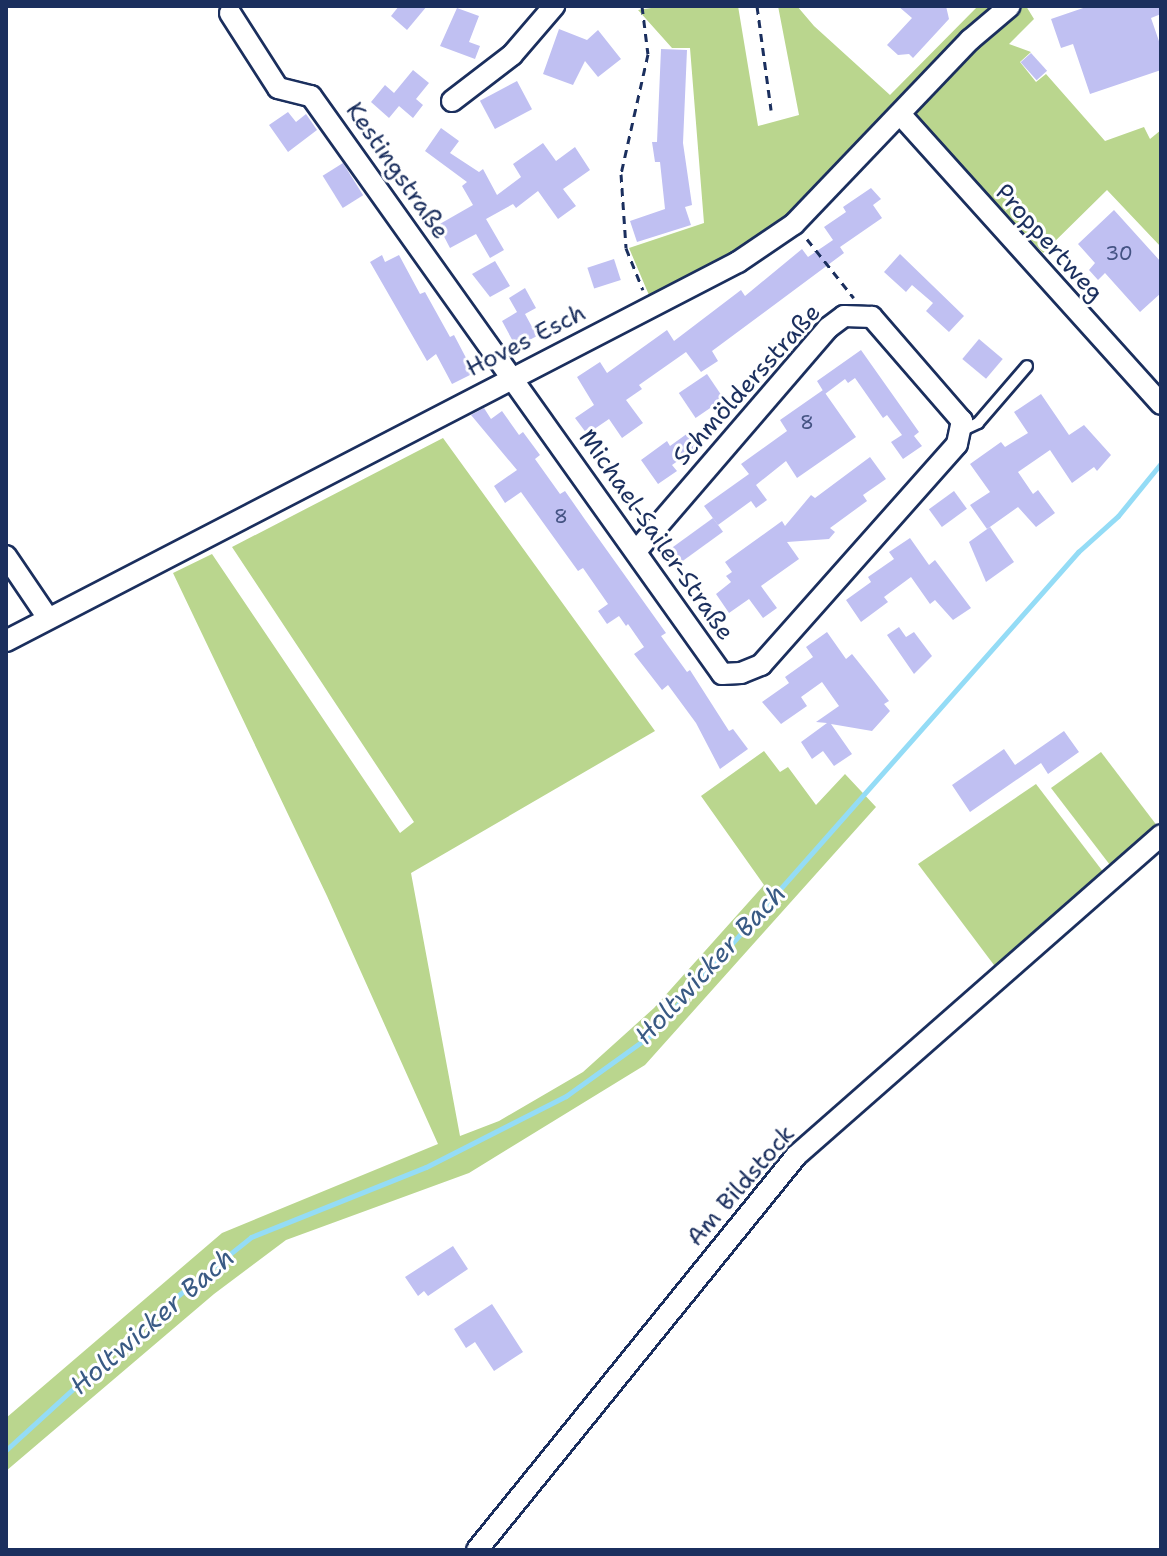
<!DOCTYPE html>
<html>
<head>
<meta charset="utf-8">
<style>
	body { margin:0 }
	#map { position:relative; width:1167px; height:1556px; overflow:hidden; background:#fff; font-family:"Shantell Sans",sans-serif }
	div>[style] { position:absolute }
	.green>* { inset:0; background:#bad68e }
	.stream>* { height:5px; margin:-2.5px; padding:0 2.5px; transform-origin:2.5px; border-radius:2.5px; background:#94dcf6 }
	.building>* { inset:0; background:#c0c0f2; transform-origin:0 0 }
	.path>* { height:3px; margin-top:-1.5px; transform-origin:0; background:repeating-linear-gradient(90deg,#1b2f5e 0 8px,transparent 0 14px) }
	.roads { filter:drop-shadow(2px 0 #1b2f5e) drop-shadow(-2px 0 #1b2f5e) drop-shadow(0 2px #1b2f5e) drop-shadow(0 -2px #1b2f5e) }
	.lane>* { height:10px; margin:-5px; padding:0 5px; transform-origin:5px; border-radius:5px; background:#fff }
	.street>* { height:20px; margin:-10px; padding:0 10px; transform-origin:10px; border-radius:10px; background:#fff }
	span { translate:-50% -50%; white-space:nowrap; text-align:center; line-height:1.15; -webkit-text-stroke:6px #fff; paint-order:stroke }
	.number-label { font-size:20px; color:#445383 }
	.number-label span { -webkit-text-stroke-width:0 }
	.street-label { font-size:24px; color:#1b2f5e }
	.water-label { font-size:26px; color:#395a84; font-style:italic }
	.frame { position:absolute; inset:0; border:8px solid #1b2f5e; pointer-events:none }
</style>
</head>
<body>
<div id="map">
	<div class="green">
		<div style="clip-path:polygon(664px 6px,738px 6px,758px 126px,799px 115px,778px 6px,797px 6px,814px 26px,890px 95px,978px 6px,1026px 6px,1034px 19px,1009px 44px,1031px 52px,1020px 62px,1036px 82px,1046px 74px,1105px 141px,1144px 127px,1150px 139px,1161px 130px,1161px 247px,1107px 190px,1043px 253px,910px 115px,858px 174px,803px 224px,745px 270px,657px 314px,629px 248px,704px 223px,690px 48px,672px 48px,638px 10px)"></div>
		<div style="clip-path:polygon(443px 438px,655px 731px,411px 873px,460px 1136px,499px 1121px,583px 1072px,654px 1008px,764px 885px,701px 796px,764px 751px,780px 772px,788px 767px,816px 805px,845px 774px,876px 807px,645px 1065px,469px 1173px,286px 1240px,214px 1294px,6px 1471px,6px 1418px,222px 1233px,438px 1144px,327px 896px,173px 573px,212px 554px,400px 833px,414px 822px,232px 547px)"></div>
		<div style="clip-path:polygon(1101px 752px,1158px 827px,1121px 867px,1110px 865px,1051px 788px)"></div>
		<div style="clip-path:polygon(1036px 784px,1104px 873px,1000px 973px,918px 864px)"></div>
	</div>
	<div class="stream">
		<div style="left:6px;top:1450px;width:202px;rotate:-42.4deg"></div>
		<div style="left:155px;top:1314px;width:123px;rotate:-38.7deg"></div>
		<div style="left:251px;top:1237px;width:188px;rotate:-21.8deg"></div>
		<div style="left:426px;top:1167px;width:157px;rotate:-26.9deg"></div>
		<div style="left:566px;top:1096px;width:105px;rotate:-35.7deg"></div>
		<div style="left:651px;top:1035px;width:645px;rotate:-48.52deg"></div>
		<div style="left:1078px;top:552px;width:54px;rotate:-42deg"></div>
		<div style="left:1118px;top:516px;width:68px;rotate:-50.9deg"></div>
	</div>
	<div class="building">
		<div style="clip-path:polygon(399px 6px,427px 6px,407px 30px,391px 16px)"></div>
		<div style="clip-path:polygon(898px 6px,946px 6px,949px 19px,913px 58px,909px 54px,898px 55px,887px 45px,912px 18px)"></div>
		<div style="clip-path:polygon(1089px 6px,1161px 6px,1161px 14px,1151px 18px,1161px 47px,1161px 70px,1090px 94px,1073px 44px,1061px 48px,1051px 19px)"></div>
		<div style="clip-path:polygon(457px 8px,479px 16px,469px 42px,480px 46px,475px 59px,440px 46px)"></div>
		<div style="clip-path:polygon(559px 29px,587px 40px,598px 30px,621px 59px,598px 77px,585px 61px,573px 85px,543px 74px)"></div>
		<div style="clip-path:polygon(661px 49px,687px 50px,683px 143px,692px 205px,685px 207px,691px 225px,637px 242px,630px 221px,665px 209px,660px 162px,655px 162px,652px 142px,657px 142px)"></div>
		<div style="left:1031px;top:53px;width:24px;height:14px;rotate:48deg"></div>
		<div style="clip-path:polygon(413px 70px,429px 83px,416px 99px,423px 105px,413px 118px,399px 106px,389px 118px,371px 102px,385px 85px,394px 93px)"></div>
		<div style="left:517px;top:81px;width:32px;height:42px;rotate:62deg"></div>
		<div style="clip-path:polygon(288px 112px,296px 122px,306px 114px,317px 130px,288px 152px,269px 125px)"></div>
		<div style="clip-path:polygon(441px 128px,459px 141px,450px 153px,479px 172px,483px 169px,497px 195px,521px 177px,513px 164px,543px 143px,556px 161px,575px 147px,590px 170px,563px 189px,576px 206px,558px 219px,538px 191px,516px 208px,513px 204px,486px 219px,504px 250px,490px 258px,476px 234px,450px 248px,438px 225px,473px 205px,462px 186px,467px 182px,425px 151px)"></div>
		<div style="left:343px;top:163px;width:38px;height:24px;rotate:58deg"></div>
		<div style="clip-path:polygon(871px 188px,881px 199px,873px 205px,882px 218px,840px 247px,844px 253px,712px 351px,718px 361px,701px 372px,686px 352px,639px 385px,642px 389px,626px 400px,643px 423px,622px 438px,609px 419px,587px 434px,575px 418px,594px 405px,577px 377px,600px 362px,607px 373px,667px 330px,674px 341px,741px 290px,745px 296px,802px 249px,808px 257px,833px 240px,824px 227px,846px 212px,843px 207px)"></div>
		<div style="clip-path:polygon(1114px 210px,1161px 262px,1161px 293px,1140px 312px,1105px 273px,1098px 280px,1089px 270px,1095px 263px,1078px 244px)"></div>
		<div style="clip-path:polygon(900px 254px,964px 316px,949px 332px,926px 311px,933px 303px,912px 285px,906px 292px,884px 272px)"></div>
		<div style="clip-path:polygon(382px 255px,385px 262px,399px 255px,420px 294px,425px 292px,450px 337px,454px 335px,474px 373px,452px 384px,436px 354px,427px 361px,370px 262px)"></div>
		<div style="left:614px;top:259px;width:22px;height:28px;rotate:72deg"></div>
		<div style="clip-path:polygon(495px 261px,510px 286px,490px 297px,472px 274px)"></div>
		<div style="clip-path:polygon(525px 288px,536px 308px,525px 314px,537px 336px,516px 347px,502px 321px,517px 312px,509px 298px)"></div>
		<div style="left:979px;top:339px;width:31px;height:26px;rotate:40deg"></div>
		<div style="clip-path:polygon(861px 350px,919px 432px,914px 436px,922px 446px,903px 459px,891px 442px,902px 435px,887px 415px,883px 418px,855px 378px,848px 383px,845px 379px,825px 394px,817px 381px)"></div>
		<div style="left:707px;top:374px;width:30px;height:34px;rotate:56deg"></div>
		<div style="clip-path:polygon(823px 390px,856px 437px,797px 478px,786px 461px,756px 485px,767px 500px,756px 508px,751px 501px,718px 525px,704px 506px,749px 474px,741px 464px,787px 431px,780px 420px)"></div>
		<div style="clip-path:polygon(1041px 394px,1069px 435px,1084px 425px,1111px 455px,1097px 471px,1094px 467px,1072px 483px,1050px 450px,1018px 472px,1033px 494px,1038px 490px,1055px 513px,1036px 527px,1018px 507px,987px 529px,970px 505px,990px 492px,970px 464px,1001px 442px,1005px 447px,1028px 433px,1014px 412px)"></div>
		<div style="clip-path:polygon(484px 408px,491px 419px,502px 411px,519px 435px,523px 432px,540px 455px,535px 459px,560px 494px,565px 491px,586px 521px,666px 633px,661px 636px,687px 672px,690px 670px,729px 731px,733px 729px,748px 749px,720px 769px,696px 723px,668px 685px,662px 690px,634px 654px,644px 647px,628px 624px,626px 626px,619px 616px,607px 624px,598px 611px,608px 604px,583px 568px,578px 571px,521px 492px,505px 503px,494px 486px,517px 470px,471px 415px)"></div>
		<div style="clip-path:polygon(688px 433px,698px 447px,672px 465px,677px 471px,658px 484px,641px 460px,667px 441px,670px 446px)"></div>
		<div style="clip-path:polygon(870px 457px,886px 479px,863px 495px,867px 501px,830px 528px,835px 532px,829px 539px,787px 542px,799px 559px,761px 586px,777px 608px,763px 618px,749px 599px,729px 613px,716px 594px,731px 582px,726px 576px,732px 572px,725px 562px,782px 521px,785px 526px,811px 495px,815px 498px)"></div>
		<div style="left:954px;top:491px;width:22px;height:31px;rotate:54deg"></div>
		<div style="left:713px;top:518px;width:17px;height:52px;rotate:54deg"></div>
		<div style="clip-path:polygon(990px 527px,1014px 562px,986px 582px,969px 542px)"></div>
		<div style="clip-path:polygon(910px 538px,929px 565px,935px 560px,971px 608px,953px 620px,935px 600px,930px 604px,911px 577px,884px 597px,888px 602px,861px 622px,846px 600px,871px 582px,868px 577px,894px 559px,889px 552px)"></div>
		<div style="clip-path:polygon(899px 627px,906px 637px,914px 632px,932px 656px,914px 674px,887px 635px)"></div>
		<div style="clip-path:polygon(827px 632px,846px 659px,852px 654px,872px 679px,889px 701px,884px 704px,890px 711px,872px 731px,831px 724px,852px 754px,834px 766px,823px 751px,812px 759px,801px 742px,827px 723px,816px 722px,839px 706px,822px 682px,801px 697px,807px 706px,781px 724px,762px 702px,789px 683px,785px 677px,813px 657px,806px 647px)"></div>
		<div style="clip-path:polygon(1064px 731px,1079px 752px,1048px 774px,1041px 763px,970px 812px,952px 785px,1004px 749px,1015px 765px)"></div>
		<div style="clip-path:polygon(453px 1246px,468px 1269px,428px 1296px,424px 1291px,418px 1296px,405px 1277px)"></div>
		<div style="clip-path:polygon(492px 1304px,523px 1352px,494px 1371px,475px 1342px,466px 1348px,454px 1329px)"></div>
	</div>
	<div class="path">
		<div style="left:642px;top:6px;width:48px;rotate:82.9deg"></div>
		<div style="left:648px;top:54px;width:123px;rotate:102.7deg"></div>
		<div style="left:621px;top:174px;width:74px;rotate:86.1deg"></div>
		<div style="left:626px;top:248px;width:45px;rotate:68deg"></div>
		<div style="left:757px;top:6px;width:105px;rotate:82.3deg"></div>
		<div style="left:807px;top:239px;width:75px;rotate:51.5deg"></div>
	</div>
	<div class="roads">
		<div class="lane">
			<div style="left:961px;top:431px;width:19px;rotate:-25deg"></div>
			<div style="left:978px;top:423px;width:75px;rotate:-49.3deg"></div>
		</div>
		<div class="street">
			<div style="left:230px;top:13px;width:89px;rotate:57.4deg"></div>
			<div style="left:278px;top:88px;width:34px;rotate:14deg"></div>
			<div style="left:311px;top:96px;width:709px;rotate:54.58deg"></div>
			<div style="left:722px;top:674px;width:19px;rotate:-3deg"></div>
			<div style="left:741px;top:673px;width:22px;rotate:-22deg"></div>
			<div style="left:761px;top:665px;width:295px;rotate:-48.4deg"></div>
			<div style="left:957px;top:444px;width:24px;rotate:-78deg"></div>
			<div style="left:962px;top:421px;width:138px;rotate:-130.9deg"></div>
			<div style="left:872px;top:317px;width:28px;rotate:-178deg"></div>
			<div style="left:844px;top:316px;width:20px;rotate:143deg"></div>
			<div style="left:828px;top:328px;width:294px;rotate:130.7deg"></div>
			<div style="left:452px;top:101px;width:76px;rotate:-37.5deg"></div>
			<div style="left:512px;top:55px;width:65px;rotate:-49.4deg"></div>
			<div style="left:900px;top:114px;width:390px;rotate:48deg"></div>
			<div style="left:6px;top:556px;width:75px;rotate:55.9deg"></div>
			<div style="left:6px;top:641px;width:824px;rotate:-27.37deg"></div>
			<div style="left:738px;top:262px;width:68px;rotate:-34.2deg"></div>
			<div style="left:794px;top:224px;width:255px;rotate:-46.3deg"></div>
			<div style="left:970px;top:40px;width:52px;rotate:-40.4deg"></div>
			<div style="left:477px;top:1550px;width:507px;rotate:-51deg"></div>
			<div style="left:796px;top:1156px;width:486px;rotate:-41.3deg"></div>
		</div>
	</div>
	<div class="number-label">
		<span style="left:1119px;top:253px">30</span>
		<span style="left:807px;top:422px">8</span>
		<span style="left:561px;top:516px">8</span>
	</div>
	<div class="street-label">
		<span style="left:397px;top:171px;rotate:55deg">Kestingstraße</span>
		<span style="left:1049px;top:243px;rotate:48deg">Proppertweg</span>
		<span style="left:526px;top:341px;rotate:-27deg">Hoves Esch</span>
		<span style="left:747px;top:385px;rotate:-48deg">Schmöldersstraße</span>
		<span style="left:656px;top:535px;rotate:55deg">Michael-Sailer-Straße</span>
		<span style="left:741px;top:1186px;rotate:-49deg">Am Bildstock</span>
	</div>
	<div class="water-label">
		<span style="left:710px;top:964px;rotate:-47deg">Holtwicker Bach</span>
		<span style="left:152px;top:1321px;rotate:-41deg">Holtwicker Bach</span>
	</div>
	<div class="frame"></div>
</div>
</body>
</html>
